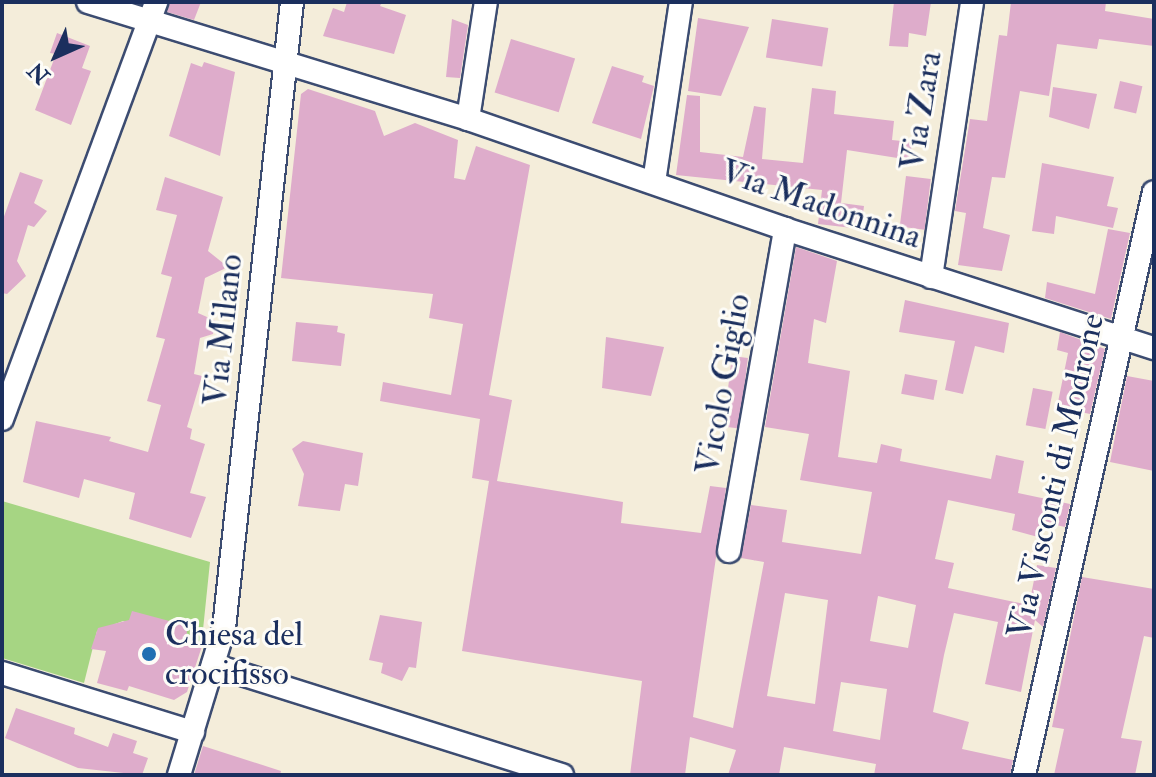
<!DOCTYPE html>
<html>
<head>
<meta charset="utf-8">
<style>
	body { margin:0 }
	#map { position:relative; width:1156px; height:777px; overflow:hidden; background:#f4edda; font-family:"IM FELL Double Pica",serif }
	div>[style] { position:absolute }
	.green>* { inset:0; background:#a6d583 }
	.building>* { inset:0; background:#deaccb; transform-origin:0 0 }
	.roads { filter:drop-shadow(2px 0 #3c4c71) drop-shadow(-2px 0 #3c4c71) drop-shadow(0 2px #3c4c71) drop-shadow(0 -2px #3c4c71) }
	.minor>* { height:22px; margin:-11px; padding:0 11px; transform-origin:11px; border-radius:11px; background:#fff }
	.dots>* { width:22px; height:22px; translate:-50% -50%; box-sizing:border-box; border:4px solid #fdfcf7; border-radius:50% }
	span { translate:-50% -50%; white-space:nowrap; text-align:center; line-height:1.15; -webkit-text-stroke:6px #fdfcf7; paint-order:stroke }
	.street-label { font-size:34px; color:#1b2f5e }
	.poi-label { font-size:34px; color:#1b2f5e }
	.left { translate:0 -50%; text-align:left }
	.frame { position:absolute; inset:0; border:4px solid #1b2f5e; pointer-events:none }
	.north { position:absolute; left:16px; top:16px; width:80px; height:80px; -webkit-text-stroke:6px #fdfcf7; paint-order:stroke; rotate:225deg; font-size:22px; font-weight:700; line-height:32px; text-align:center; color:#1b2f5e }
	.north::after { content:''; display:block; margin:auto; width:28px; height:36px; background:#1b2f5e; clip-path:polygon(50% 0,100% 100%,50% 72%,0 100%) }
</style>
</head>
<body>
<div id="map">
	<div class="green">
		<div style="clip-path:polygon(2px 501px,210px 562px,201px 649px,123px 621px,97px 631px,84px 683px,2px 658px)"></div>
	</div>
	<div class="building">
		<div style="clip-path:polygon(170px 2px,201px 2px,194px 20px,167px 12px)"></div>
		<div style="clip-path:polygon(347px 2px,382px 2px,380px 6px,406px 15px,394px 54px,323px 36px,333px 8px,344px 12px)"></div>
		<div style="clip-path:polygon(894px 2px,931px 2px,926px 36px,909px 33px,908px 47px,889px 46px)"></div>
		<div style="clip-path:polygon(1011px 2px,1106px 2px,1105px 11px,1154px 19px,1154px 46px,1099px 39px,1097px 49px,1057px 44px,1049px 96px,1020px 91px,1005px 178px,992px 177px,983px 228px,1010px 235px,1002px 271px,958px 265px,966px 213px,955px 211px,970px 119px,987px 121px,999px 35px,1007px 36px)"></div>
		<div style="clip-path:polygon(698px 18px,749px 27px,721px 96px,688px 91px)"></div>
		<div style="clip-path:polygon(452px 19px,468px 25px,460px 78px,446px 77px)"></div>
		<div style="left:772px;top:19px;width:57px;height:39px;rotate:9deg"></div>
		<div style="clip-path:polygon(57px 33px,90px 46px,82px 68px,91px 71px,71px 125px,35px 110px,56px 54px,50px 53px)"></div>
		<div style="left:511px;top:39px;width:67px;height:56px;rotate:17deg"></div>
		<div style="clip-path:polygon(204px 62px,235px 72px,220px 156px,169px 136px,191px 63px,202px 67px)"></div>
		<div style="clip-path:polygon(612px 66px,644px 76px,642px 82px,654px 86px,641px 139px,592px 123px)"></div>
		<div style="left:1120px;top:81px;width:23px;height:28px;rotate:13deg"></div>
		<div style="clip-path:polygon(1053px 87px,1097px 94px,1089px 129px,1049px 117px)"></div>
		<div style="clip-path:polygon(812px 88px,836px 91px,834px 114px,894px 121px,892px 140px,912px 142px,910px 160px,847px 150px,841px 203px,864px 206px,861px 229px,818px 224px,822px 190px,676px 175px,687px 95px,700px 96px,700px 152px,743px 157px,754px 106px,766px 108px,762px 159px,803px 163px)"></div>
		<div style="clip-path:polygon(evenodd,308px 89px,375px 111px,384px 136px,415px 123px,458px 140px,454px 178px,465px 180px,476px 146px,530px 165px,489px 395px,512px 400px,497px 481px,623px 502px,621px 523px,701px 533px,710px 486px,726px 488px,693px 717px,733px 728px,764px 562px,741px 558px,751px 505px,787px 510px,782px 542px,861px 554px,872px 492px,800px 480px,809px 434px,765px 427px,796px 247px,837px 261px,826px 323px,814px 319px,808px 363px,850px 371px,838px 457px,877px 463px,881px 444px,902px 449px,900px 461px,991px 479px,996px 455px,1024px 461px,1018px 493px,1070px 504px,1065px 527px,1043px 522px,1038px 537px,1012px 530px,1015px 514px,948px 500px,935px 559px,954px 563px,948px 588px,1029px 605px,1037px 565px,1056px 568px,1043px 627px,1035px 620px,1021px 692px,985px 684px,998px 622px,954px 613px,944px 655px,933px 712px,969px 722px,962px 749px,1013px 760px,1010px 775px,874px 775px,876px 764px,784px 747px,779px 775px,728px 775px,736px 750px,690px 737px,685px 775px,630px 775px,642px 681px,462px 651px,489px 481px,472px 478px,480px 419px,380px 401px,383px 382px,451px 395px,463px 324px,429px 318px,433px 294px,281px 278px,301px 94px,308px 89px,785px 593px,828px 600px,815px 704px,767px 696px,785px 593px,308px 89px,878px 596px,916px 605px,908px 648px,870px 641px,878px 596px,308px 89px,841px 682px,887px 689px,880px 740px,833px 731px,841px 682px)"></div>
		<div style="clip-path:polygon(1042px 163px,1114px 177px,1107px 206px,1118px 208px,1113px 228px,1056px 216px,1054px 234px,1032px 231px)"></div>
		<div style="clip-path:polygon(20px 172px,43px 180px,34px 203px,47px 211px,34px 227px,28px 225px,17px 261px,26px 276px,7px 294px,2px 293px,2px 222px)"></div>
		<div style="left:906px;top:176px;width:25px;height:51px;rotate:7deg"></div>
		<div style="clip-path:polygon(165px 177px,223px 197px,208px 251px,228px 267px,205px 278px,198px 313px,216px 321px,213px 334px,200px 338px,194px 374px,202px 376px,187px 427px,192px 429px,190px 439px,205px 444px,190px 493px,206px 497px,191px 538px,129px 519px,135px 493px,84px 479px,79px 498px,23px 482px,36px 421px,111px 437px,109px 441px,148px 452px,161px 405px,147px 401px,165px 339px,156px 337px,172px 277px,161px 274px,177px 215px,156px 210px)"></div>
		<div style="clip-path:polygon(1108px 229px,1130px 233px,1111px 319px,1045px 298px,1047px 282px,1095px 294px)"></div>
		<div style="clip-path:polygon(905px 300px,1009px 323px,1004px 353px,975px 346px,963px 394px,945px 390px,955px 341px,899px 332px)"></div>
		<div style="clip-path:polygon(296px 322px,338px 326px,337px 332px,345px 334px,341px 366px,292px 361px)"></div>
		<div style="clip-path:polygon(1060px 332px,1105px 349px,1090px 414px,1057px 407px,1068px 353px,1057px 350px)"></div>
		<div style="clip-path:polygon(606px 337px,664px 347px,651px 396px,602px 388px)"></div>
		<div style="left:732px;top:356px;width:16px;height:71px;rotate:7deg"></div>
		<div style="left:905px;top:374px;width:33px;height:20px;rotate:11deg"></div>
		<div style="clip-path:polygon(1127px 376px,1154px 381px,1154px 471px,1110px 462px)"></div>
		<div style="left:1033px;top:388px;width:20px;height:38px;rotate:11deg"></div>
		<div style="clip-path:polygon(303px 441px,363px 453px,358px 486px,345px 484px,340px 511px,298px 506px,304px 474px,292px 449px)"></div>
		<div style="clip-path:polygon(1082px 577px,1154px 589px,1154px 638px,1144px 636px,1121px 738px,1142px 741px,1135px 775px,1054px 775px,1064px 729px,1052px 727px)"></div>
		<div style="clip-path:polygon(132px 611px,188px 626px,186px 637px,203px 643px,187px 692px,174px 700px,129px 686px,127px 691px,97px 683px,106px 651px,91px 649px,98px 628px,129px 620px)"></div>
		<div style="clip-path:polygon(380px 615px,422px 622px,416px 668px,409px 667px,402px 681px,381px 673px,383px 663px,369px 660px)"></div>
		<div style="clip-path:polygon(16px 708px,75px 728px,74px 734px,108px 747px,113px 733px,137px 741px,133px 753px,148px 758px,142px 775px,78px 768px,5px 738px)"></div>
		<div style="clip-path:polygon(203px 746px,281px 771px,280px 775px,194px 775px)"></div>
	</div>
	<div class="roads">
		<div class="minor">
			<div style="left:88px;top:2px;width:398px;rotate:17.1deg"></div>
			<div style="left:468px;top:119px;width:336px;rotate:19.1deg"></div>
			<div style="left:785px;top:229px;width:388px;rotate:17.9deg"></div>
			<div style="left:468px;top:119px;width:118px;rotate:-81.3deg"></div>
			<div style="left:654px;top:182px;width:182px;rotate:-81.5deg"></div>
			<div style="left:931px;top:277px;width:278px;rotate:-81.5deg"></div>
			<div style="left:2px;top:419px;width:445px;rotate:-69.7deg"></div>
			<div style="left:729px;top:551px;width:327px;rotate:-80.1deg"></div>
			<div style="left:213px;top:665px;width:366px;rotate:17.5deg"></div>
			<div style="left:2px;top:673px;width:200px;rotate:17.2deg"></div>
			<div style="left:179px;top:775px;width:154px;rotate:-73deg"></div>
			<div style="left:224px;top:628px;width:630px;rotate:-83.8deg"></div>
			<div style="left:1024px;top:775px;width:597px;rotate:-77.43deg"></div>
		</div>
	</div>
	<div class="dots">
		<div style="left:149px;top:654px;background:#1f6fb2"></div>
	</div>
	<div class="street-label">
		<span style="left:921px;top:111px;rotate:-81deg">Via Zara</span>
		<span style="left:821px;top:204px;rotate:19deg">Via Madonnina</span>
		<span style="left:223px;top:330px;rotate:-84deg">Via Milano</span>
		<span style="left:723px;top:384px;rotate:-80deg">Vicolo Giglio</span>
		<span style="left:1056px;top:476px;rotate:-77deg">Via Visconti di Modrone</span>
	</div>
	<div class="poi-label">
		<span class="left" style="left:165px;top:654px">Chiesa del<br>crocifisso</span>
	</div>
	<div class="frame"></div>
	<div class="north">N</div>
</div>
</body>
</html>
